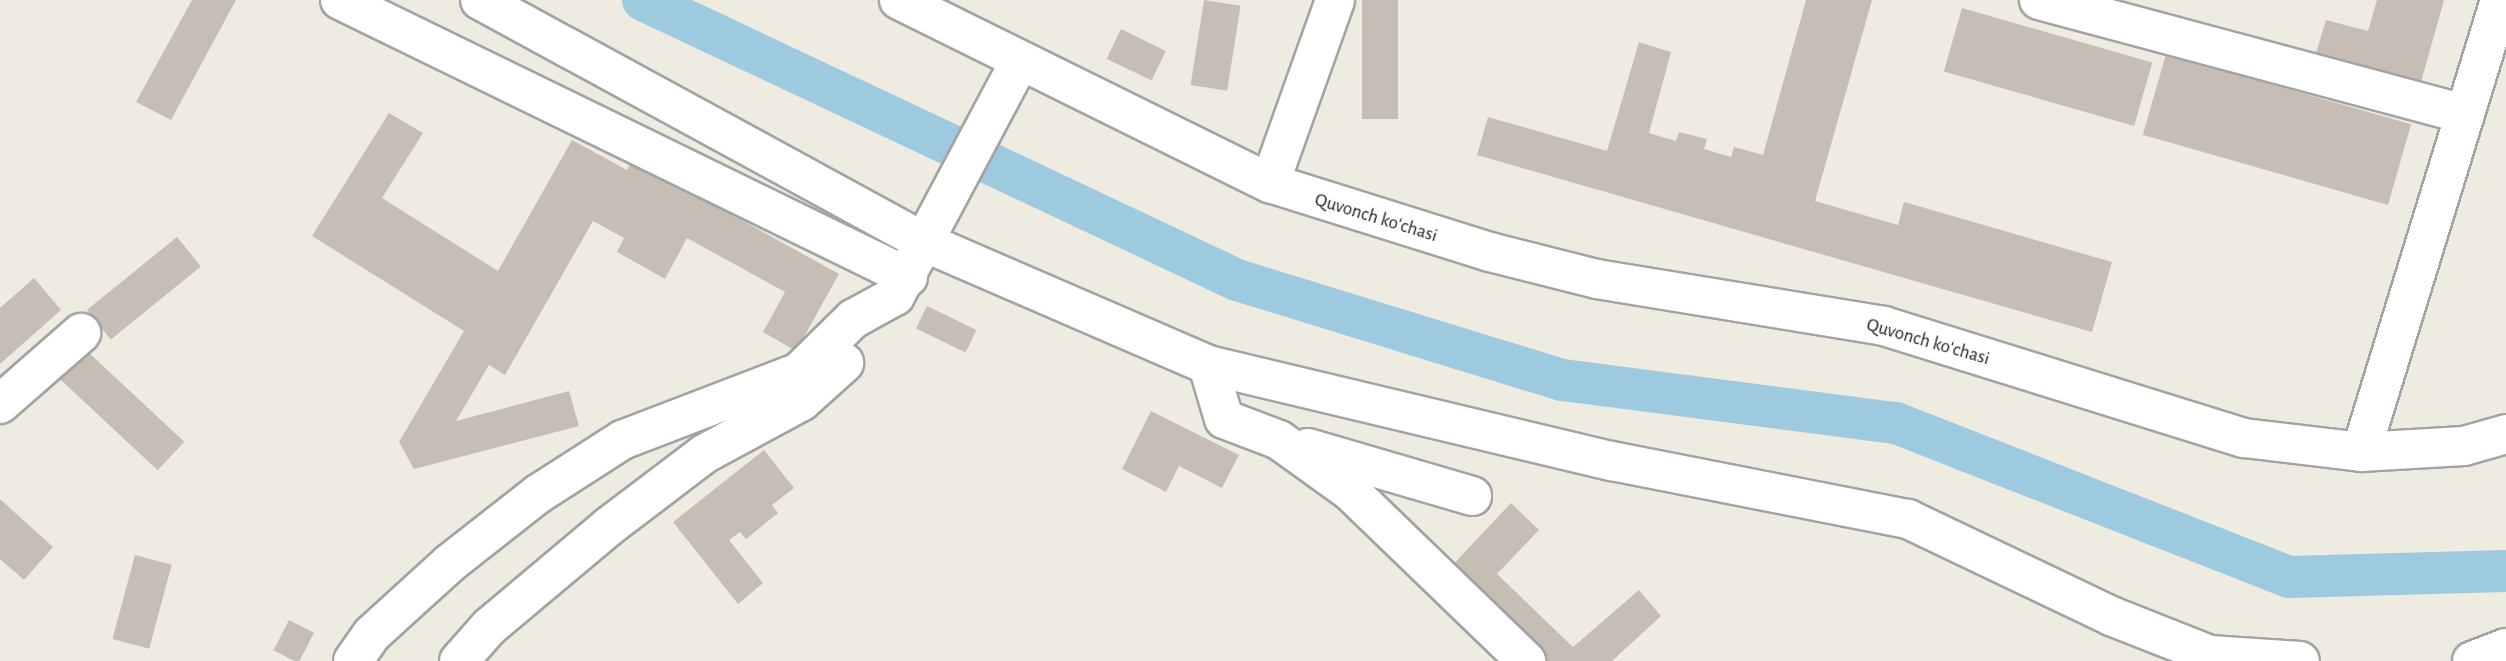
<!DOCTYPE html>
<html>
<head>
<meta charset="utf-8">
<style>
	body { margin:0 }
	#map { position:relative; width:2506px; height:661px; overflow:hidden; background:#eeebe1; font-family:"Alegreya Sans",sans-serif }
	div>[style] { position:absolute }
	.canal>* { height:42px; margin:-21px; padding:0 21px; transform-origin:21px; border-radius:21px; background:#9ecadf }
	.building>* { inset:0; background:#c6beb4; transform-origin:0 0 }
	.roads { filter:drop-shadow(2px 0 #a3a3a3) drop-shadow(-2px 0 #a3a3a3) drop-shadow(0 2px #a3a3a3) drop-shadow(0 -2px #a3a3a3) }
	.minor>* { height:38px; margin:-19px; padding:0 19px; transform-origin:19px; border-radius:19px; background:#fff }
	span { translate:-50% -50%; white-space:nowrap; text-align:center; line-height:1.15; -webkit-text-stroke:5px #fff; paint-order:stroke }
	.street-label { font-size:19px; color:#1c1c1c }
</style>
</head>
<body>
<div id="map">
	<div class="canal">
		<div style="left:643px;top:0;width:657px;rotate:25.24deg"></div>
		<div style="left:1237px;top:280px;width:341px;rotate:17.1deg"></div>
		<div style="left:1563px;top:380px;width:336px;rotate:7.4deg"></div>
		<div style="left:1896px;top:423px;width:422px;rotate:21.4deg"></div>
		<div style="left:2289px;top:577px;width:217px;rotate:-1.6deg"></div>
	</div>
	<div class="building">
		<div style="clip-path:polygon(192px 0,236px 0,171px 120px,136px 102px)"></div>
		<div style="left:1204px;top:0;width:37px;height:86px;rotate:9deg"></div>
		<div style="left:1362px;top:0;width:36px;height:119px"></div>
		<div style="clip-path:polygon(1806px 0,1872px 0,1815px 201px,1898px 225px,1904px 202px,2112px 262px,2092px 332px,1477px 155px,1488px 117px,1607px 151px,1639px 42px,1671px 52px,1649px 133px,1676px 141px,1679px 132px,1707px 139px,1704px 149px,1731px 157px,1734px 147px,1763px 155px)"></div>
		<div style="clip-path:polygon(2377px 0,2444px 0,2421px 82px,2316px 53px,2326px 20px,2368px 31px)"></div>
		<div style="left:1962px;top:8px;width:198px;height:66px;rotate:16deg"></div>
		<div style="left:1121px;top:29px;width:50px;height:33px;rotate:26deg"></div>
		<div style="left:2166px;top:54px;width:255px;height:84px;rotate:16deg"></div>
		<div style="clip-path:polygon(389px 113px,423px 133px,382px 198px,498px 271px,572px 140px,627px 170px,633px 160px,839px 274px,796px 351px,763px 332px,785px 292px,687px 238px,665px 279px,617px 252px,624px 238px,593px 221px,505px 375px,489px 365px,456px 421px,569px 391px,579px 426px,414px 469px,399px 442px,464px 331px,312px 236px)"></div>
		<div style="left:177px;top:237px;width:38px;height:116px;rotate:51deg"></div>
		<div style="clip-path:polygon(34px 278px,61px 310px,0 364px,0 308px)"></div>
		<div style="left:927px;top:306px;width:55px;height:25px;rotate:26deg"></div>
		<div style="left:87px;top:351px;width:133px;height:39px;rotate:43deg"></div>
		<div style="clip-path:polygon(1151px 411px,1239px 455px,1222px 488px,1179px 466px,1166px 492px,1122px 469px)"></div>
		<div style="clip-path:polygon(764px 450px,794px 488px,772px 505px,778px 513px,746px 539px,740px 532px,729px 540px,763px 583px,738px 604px,673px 522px)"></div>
		<div style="clip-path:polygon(0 499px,53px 547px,24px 580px,0 559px)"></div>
		<div style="clip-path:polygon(1511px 503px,1539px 530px,1497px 574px,1573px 647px,1639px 590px,1661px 616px,1612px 661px,1541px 661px,1447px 571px)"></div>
		<div style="left:135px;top:555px;width:38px;height:87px;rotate:15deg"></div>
		<div style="left:289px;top:620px;width:28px;height:34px;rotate:27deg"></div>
	</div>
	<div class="roads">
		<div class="minor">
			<div style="left:340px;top:0;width:632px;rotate:26deg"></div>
			<div style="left:480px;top:0;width:506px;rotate:28.59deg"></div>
			<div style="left:924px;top:242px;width:309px;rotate:23.4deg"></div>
			<div style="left:1208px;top:365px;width:415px;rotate:13.4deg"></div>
			<div style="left:1612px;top:461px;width:302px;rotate:11.1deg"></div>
			<div style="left:1908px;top:519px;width:225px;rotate:25.5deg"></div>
			<div style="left:2111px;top:616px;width:106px;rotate:21.5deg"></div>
			<div style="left:2210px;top:655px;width:90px;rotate:3.8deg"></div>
			<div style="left:899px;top:0;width:414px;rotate:26.3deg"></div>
			<div style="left:1270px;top:183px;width:231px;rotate:17.4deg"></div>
			<div style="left:1490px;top:252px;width:110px;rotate:14.2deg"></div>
			<div style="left:1597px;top:279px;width:291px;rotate:9.3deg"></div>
			<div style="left:1884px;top:326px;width:377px;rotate:17.3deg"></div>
			<div style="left:2244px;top:438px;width:118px;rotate:6.8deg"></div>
			<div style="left:2361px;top:452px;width:103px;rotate:-3.3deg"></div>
			<div style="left:2464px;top:446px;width:44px;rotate:-15.9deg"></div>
			<div style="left:2039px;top:0;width:441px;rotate:15deg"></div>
			<div style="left:1270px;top:183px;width:194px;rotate:-70.4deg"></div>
			<div style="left:1208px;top:365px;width:56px;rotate:73.5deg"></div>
			<div style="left:1224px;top:419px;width:59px;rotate:20.9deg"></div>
			<div style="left:1279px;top:440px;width:87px;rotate:35.7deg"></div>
			<div style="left:1350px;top:491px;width:245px;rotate:44deg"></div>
			<div style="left:0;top:404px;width:108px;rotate:-41.2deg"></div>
			<div style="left:1308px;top:448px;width:171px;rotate:16.3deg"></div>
			<div style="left:2361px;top:452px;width:473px;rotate:-72.9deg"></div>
			<div style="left:353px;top:661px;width:33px;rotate:-55deg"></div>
			<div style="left:372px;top:634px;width:105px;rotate:-42.3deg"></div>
			<div style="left:450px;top:563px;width:112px;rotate:-38.1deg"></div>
			<div style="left:538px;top:494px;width:100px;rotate:-32.7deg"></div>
			<div style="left:622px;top:440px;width:190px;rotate:-21deg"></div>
			<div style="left:799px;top:372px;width:76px;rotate:-44.5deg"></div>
			<div style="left:853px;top:319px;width:48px;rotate:-28.7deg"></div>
			<div style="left:895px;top:296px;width:266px;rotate:-62deg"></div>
			<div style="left:459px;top:661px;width:45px;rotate:-48.6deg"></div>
			<div style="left:489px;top:627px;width:155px;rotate:-40deg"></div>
			<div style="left:608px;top:527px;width:121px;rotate:-37.2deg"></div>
			<div style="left:704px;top:454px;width:111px;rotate:-28.4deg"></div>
			<div style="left:802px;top:401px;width:57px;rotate:-42.1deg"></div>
			<div style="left:2472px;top:661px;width:36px;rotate:-21deg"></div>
		</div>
	</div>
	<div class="street-label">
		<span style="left:1376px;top:218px;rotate:17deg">Quvonch koʻchasi</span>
		<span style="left:1928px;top:342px;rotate:16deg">Quvonch koʻchasi</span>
	</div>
</div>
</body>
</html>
